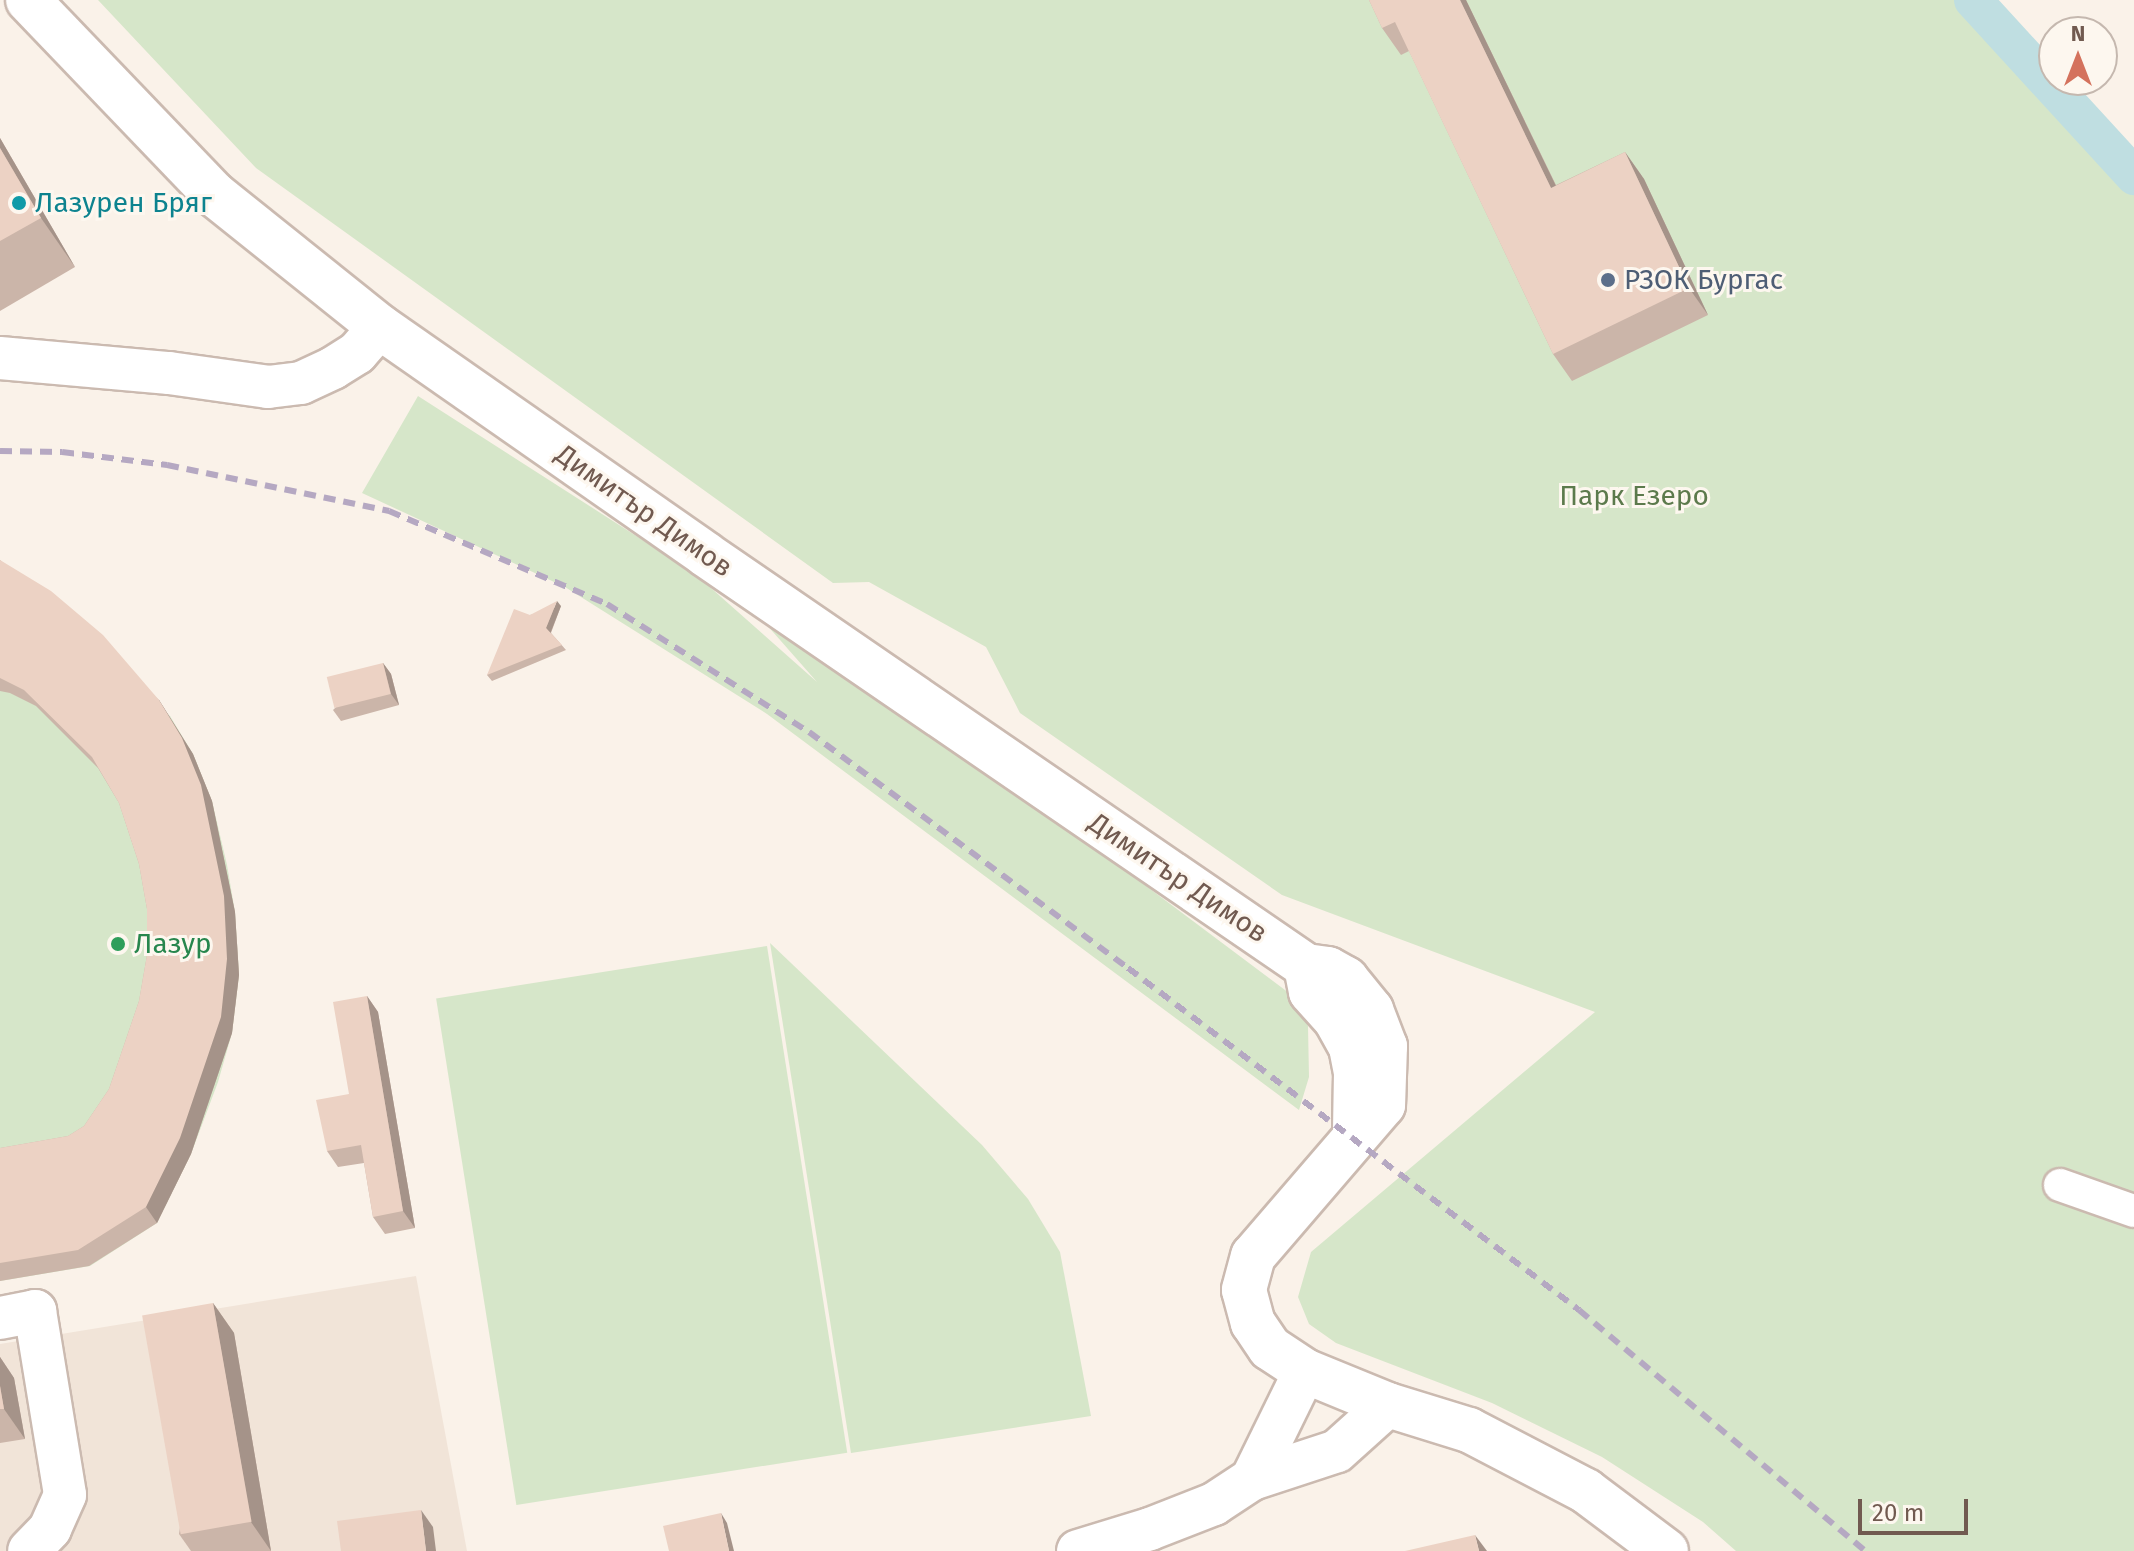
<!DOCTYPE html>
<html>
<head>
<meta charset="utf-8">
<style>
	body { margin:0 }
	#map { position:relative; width:2134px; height:1551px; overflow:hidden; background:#faf2e9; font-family:"Fira Sans",sans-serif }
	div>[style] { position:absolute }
	.residential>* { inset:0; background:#f1e4d8 }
	.green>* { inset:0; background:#d6e6c9; transform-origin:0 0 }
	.canal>* { height:38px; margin:-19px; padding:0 19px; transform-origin:19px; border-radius:19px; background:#bfdee1 }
	.roads { filter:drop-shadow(2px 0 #cbbab0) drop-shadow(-2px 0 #cbbab0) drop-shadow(0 2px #cbbab0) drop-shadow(0 -2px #cbbab0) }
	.pedestrian>* { height:32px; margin:-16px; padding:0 16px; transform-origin:16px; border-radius:16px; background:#fff }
	.minor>* { height:42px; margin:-21px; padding:0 21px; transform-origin:21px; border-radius:21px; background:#fff }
	.secondary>* { height:44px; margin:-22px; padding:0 22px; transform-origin:22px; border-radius:22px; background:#fff }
	.rail>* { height:6px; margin-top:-3px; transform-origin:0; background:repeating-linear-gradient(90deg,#b5a8c2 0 12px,transparent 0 20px) }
	.wall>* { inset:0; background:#cbb5a9 }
	.shaded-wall>* { inset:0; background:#a59389 }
	.building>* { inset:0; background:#ecd2c4; transform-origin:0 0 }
	.dots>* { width:22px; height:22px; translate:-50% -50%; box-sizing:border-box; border:4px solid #fdf7ef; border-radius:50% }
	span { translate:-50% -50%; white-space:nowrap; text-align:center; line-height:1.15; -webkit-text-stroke:6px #fdf7ef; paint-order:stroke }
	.culture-label { font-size:28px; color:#0d838f }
	.left { translate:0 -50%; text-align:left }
	.service-label { font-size:28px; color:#4e5e75 }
	.park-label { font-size:28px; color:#5c7a4c }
	.street-label { font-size:28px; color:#715a50 }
	.leisure-label { font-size:28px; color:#27864d }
	.north { position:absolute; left:2038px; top:16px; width:80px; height:80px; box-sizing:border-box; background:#fdf7ef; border:2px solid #c5b8af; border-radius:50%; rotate:0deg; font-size:22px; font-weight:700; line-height:32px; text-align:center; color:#715a50 }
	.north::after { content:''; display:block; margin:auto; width:28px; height:36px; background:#d4725d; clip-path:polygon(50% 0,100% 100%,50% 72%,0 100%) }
	.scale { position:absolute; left:1858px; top:1499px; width:110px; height:36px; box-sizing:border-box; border:4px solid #715a50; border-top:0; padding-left:10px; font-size:24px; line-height:28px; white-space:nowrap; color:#715a50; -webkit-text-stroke:6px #fdf7ef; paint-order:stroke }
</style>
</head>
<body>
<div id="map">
	<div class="residential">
		<div style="clip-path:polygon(416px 1276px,467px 1551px,0 1551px,0 1344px)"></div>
	</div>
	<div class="green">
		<div style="clip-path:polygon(98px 0,1976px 0,2134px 176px,2134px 1551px,1736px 1551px,1703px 1522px,1602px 1457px,1492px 1403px,1336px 1343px,1309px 1324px,1298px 1297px,1311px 1252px,1595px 1012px,1282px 895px,1020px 713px,986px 647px,869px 582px,833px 583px,256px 168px)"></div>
		<div style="clip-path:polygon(418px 396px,694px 573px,817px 682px,708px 558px,1297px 999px,1308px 1026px,1309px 1077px,1299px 1110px,767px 714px,565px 587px,362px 493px)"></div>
		<div style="clip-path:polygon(0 569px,170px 716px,193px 754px,212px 801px,227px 865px,235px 912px,239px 975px,232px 1033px,218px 1082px,191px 1154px,157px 1223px,90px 1266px,0 1281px)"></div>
		<div style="clip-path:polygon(770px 943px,982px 1145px,1028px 1199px,1060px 1252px,1091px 1416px,851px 1453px)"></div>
		<div style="left:767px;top:946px;width:513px;height:335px;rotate:81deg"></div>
	</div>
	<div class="canal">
		<div style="left:1973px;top:0;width:239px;rotate:47.5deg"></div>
	</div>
	<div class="roads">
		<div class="pedestrian">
			<div style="left:2060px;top:1185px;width:78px;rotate:19.4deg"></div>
		</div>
		<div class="minor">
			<div style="left:0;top:358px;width:170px;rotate:5.1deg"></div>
			<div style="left:169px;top:373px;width:100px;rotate:8deg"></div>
			<div style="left:268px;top:387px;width:33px;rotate:-7deg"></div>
			<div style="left:301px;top:383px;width:35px;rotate:-25deg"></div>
			<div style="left:333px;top:368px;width:28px;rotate:-32deg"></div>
			<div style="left:357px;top:353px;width:35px;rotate:-49deg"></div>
			<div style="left:0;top:1318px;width:36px;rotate:-11deg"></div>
			<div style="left:35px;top:1311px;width:186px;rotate:80.7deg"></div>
			<div style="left:65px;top:1495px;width:37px;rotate:114deg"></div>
			<div style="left:50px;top:1529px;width:30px;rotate:134deg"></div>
			<div style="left:1252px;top:1479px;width:120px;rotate:-63.9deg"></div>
			<div style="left:1078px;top:1551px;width:75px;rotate:-17deg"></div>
			<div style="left:1150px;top:1529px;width:69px;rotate:-21.3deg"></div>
			<div style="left:1214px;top:1504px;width:45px;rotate:-33.3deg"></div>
			<div style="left:1252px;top:1479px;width:89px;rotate:-18.2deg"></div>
			<div style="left:1337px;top:1451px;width:69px;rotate:-42deg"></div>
		</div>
		<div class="secondary">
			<div style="left:28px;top:0;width:269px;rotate:46.2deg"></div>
			<div style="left:214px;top:194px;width:213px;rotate:38.7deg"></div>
			<div style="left:380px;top:327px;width:396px;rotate:34.9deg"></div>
			<div style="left:705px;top:554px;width:729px;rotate:34.43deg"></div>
			<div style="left:1306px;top:966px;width:22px;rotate:8deg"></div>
			<div style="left:1328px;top:969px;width:21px;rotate:29deg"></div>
			<div style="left:1346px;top:979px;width:40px;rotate:51deg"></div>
			<div style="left:1371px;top:1010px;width:39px;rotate:69deg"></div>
			<div style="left:1385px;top:1046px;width:59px;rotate:91.9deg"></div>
			<div style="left:1383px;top:1105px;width:199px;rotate:130.7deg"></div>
			<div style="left:1253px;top:1256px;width:35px;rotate:105deg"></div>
			<div style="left:1244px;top:1290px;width:34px;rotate:75deg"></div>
			<div style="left:1253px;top:1323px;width:30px;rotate:56deg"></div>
			<div style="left:1270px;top:1348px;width:42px;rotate:33.3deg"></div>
			<div style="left:1305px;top:1371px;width:90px;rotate:22.3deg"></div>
			<div style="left:1388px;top:1405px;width:85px;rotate:17.2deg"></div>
			<div style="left:1469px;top:1430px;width:132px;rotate:27.5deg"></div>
			<div style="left:1586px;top:1491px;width:100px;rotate:36.9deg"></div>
			<div style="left:1306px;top:966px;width:26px;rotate:79deg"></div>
			<div style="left:1311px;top:992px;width:38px;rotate:48deg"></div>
			<div style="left:1336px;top:1020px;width:31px;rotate:61deg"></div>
			<div style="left:1351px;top:1047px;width:26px;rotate:79deg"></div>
			<div style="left:1356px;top:1073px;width:56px;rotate:91deg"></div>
		</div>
	</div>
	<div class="rail">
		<div style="left:0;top:451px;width:62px;rotate:0.9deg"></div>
		<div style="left:62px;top:452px;width:106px;rotate:7.1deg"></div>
		<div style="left:167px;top:465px;width:227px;rotate:11.7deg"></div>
		<div style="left:389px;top:511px;width:237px;rotate:23.1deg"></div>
		<div style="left:607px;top:604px;width:239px;rotate:32.4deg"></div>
		<div style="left:809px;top:732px;width:397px;rotate:36.5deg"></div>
		<div style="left:1128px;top:968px;width:566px;rotate:37.17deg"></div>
		<div style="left:1579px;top:1310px;width:374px;rotate:40.1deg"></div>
	</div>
	<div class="wall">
		<div style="clip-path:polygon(1369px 0,1466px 0,1556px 185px,1625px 152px,1644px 179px,1708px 315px,1572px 381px,1553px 354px,1409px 51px,1401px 55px,1382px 28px)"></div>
		<div style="clip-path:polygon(0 138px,75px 267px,0 311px)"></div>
		<div style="clip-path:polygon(0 560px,159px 700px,193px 754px,212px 801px,235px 912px,239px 975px,232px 1033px,191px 1154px,157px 1223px,89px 1266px,0 1281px,0 1148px,68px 1136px,84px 1126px,109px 1089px,139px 1001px,147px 955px,147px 909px,139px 864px,119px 803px,98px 768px,36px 706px,10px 693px,0 691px)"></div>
		<div style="clip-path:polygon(561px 606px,551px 633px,566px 650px,492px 681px,487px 675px,530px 615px)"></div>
		<div style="clip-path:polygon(383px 663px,391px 674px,399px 705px,341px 721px,333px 710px)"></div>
		<div style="clip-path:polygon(367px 996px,378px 1012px,415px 1228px,385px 1234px,373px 1217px,364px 1163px,338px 1167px,327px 1151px,349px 1094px)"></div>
		<div style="clip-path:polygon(213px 1303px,234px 1333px,271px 1551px,191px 1551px,179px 1534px)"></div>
		<div style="clip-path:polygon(0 1357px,14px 1378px,25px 1439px,0 1443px)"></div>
	</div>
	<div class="shaded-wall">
		<div style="clip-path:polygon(1460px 0,1466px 0,1570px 215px,1551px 188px)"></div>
		<div style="clip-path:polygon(0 138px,75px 267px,41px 218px,0 148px)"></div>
		<div style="clip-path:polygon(1625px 152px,1644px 179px,1708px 315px,1689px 288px)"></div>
		<div style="clip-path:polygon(557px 601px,561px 606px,550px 634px,546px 628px)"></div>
		<div style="clip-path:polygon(383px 663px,391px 674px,399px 705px,391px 694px)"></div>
		<div style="clip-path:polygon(159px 700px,193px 754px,212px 801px,235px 912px,239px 975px,232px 1033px,191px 1154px,157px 1223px,146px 1207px)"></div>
		<div style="clip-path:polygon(367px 996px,378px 1012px,415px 1228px,403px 1211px)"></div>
		<div style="clip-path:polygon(213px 1303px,234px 1333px,271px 1551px,251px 1522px)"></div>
		<div style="clip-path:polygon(0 1357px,14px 1378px,25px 1439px,4px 1409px,0 1386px)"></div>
		<div style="clip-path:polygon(421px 1510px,433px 1527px,436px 1551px,426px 1551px)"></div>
		<div style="clip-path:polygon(721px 1513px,727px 1523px,734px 1551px,729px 1551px)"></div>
		<div style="clip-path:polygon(1475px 1535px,1487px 1551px,1479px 1551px)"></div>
	</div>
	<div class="building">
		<div style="clip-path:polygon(1369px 0,1460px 0,1551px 188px,1625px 152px,1689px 288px,1553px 354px,1395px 22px,1382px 28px)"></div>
		<div style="clip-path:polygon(0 148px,41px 218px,0 241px)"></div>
		<div style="clip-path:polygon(0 560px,51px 591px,103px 635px,159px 700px,182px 738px,201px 785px,224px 896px,227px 959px,221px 1017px,180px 1138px,146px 1207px,78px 1250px,0 1263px,0 1148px,68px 1136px,84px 1126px,109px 1089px,139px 1001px,147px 955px,147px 909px,139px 864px,119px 803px,92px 757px,24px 690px,0 678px)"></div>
		<div style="clip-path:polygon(557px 601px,546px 628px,562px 645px,487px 675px,514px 609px,530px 615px)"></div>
		<div style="left:383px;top:663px;width:32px;height:58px;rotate:76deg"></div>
		<div style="clip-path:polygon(367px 996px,403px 1211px,373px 1217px,361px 1145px,327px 1151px,316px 1100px,349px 1094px,333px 1002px)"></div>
		<div style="left:213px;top:1303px;width:222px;height:72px;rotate:80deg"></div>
		<div style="clip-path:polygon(0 1386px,4px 1409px,0 1409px)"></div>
		<div style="clip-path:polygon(421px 1510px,426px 1551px,341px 1551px,337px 1521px)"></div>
		<div style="clip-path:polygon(721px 1513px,729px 1551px,669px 1551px,663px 1526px)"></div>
		<div style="clip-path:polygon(1475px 1535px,1479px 1551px,1405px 1551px)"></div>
	</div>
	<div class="dots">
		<div style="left:19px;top:203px;background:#0f9aa8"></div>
		<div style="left:1608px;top:280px;background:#5c6f8a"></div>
		<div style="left:118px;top:944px;background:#2e9e5b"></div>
	</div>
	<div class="culture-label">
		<span class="left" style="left:35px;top:203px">Лазурен Бряг</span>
	</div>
	<div class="service-label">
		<span class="left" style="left:1624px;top:280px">РЗОК Бургас</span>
	</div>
	<div class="park-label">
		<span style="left:1634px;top:496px">Парк Езеро</span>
	</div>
	<div class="street-label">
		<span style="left:644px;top:511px;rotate:35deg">Димитър Димов</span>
		<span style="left:1178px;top:878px;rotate:34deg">Димитър Димов</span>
	</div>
	<div class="leisure-label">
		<span class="left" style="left:134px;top:944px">Лазур</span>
	</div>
	<div class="north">N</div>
	<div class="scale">20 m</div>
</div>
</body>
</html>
